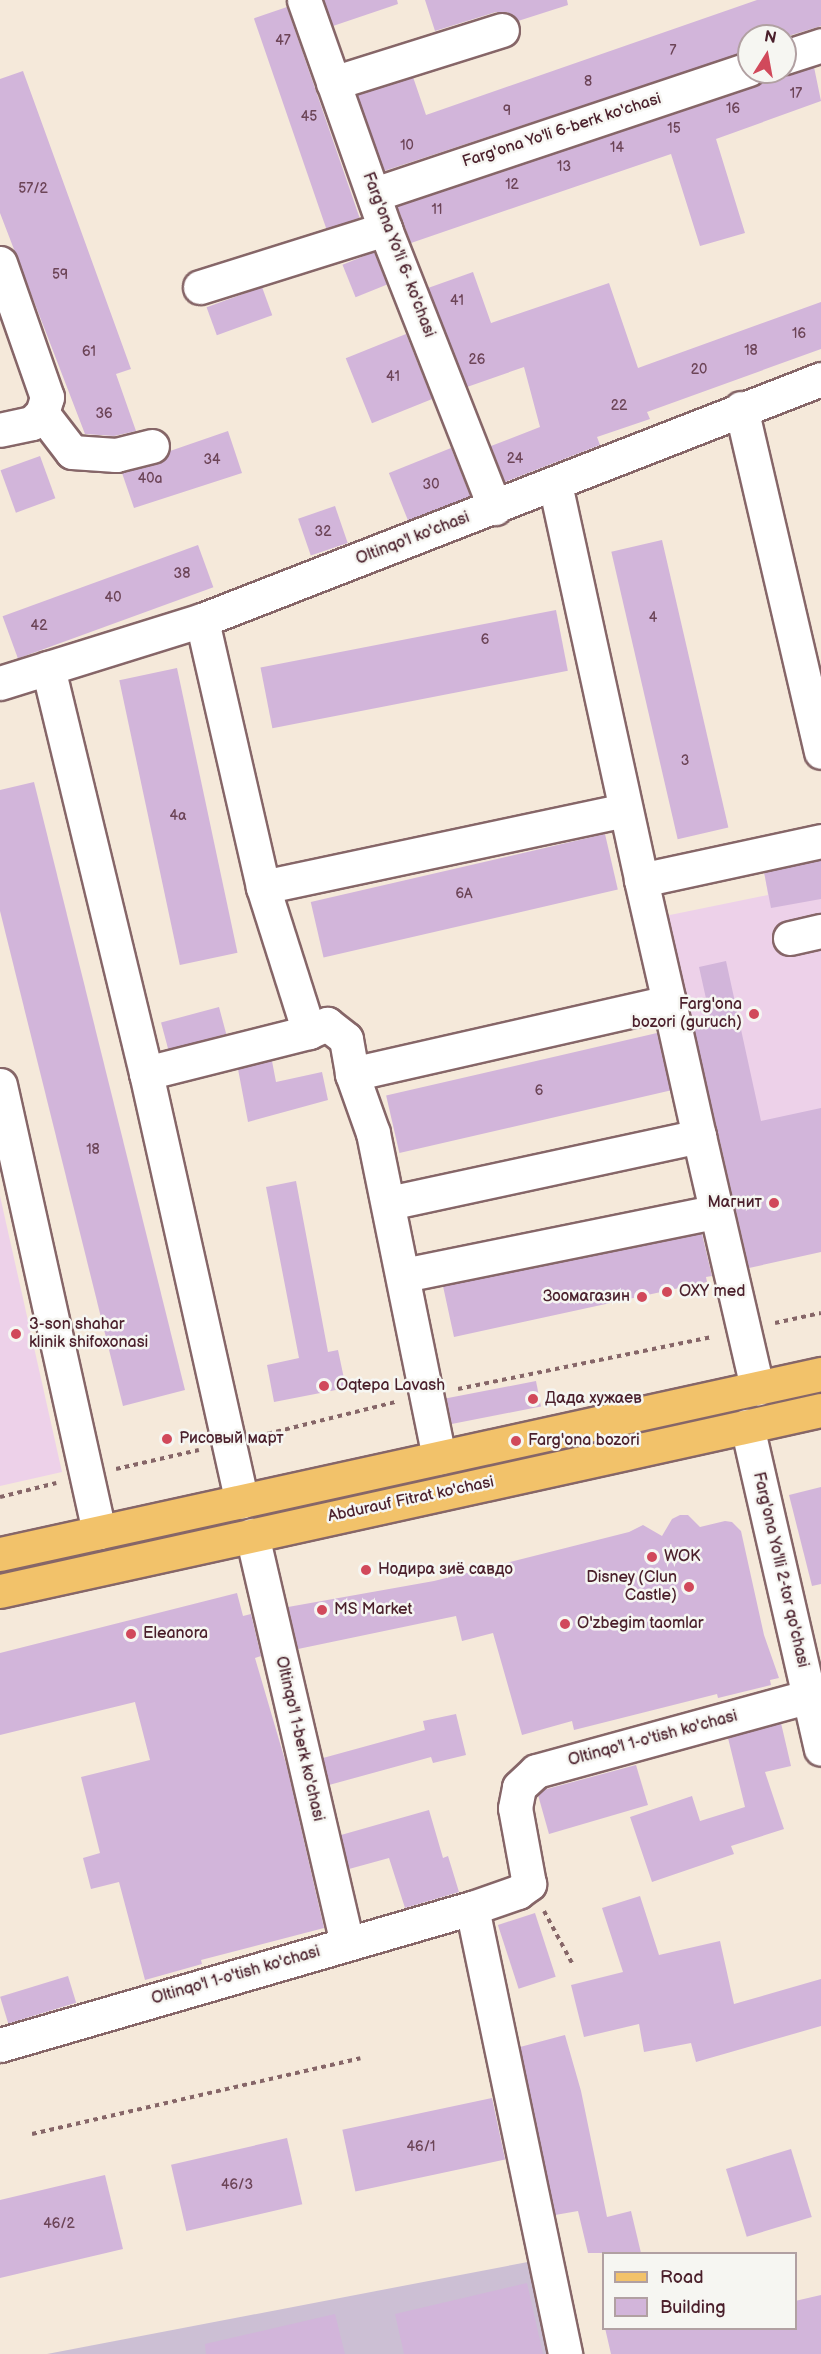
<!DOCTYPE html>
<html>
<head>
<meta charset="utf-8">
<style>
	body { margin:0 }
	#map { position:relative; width:821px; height:2354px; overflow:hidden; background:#f5e9da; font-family:"Balsamiq Sans",sans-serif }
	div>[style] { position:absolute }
	.built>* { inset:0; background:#edd1e9 }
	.industrial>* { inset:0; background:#ccbfd4 }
	.building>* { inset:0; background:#d2b5da; transform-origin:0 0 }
	.path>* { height:4px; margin-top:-2px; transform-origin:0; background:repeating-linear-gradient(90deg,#866668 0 4.5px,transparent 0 9px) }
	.roads { filter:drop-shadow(2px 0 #866668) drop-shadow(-2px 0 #866668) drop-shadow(0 2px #866668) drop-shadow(0 -2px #866668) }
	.minor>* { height:33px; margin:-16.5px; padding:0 16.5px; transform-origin:16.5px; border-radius:16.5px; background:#fff }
	.major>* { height:33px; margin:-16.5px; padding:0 16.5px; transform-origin:16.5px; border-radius:16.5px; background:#f2c26a }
	.dots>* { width:16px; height:16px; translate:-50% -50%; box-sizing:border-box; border:3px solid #f6f6f2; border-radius:50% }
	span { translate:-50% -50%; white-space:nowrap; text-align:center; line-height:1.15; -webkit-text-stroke:5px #f6f6f2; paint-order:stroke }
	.number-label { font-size:14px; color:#6c4457 }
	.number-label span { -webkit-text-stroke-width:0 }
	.street-label { font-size:16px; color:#4a1f2b }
	.poi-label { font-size:16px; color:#4a1f2b }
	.right { translate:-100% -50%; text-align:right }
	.left { translate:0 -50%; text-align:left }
	.legend { position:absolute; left:602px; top:2252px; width:195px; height:78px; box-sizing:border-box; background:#f6f6f2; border:2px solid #b1a0a2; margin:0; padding:8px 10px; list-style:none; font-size:18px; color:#4a1f2b }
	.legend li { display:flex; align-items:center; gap:12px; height:30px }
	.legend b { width:30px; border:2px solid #b1a0a2 }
	.north { position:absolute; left:737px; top:24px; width:60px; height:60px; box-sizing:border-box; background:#f6f6f2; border:2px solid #b1a0a2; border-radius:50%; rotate:11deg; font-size:16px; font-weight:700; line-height:24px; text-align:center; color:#4a1f2b }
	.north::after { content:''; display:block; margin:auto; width:21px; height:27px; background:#d1495b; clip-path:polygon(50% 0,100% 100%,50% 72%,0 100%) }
</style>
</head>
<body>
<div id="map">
	<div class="built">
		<div style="clip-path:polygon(821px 860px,821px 1152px,755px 1123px,753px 1114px,710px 1123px,665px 916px,768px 895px,764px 870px)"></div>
		<div style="clip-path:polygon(0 1196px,62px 1472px,0 1486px)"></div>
	</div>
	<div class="industrial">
		<div style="clip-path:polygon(533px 2261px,553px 2354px,47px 2354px)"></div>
	</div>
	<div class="building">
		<div style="clip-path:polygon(324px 0,397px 0,398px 4px,333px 26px)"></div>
		<div style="clip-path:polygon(425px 0,567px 0,568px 5px,518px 21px,507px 12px,496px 12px,435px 31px)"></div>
		<div style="clip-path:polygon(757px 0,821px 0,821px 26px,785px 37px,749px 36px,749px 51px,384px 171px,357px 95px,413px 77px,426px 115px)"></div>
		<div style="left:287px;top:7px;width:223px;height:35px;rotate:71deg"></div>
		<div style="clip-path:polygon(814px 67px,821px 101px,716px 139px,745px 233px,700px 246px,671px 154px,411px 243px,397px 206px,755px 87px,767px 72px,790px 75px)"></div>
		<div style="clip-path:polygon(23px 71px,131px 369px,116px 374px,136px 431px,114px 436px,85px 434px,0 213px,0 79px)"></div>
		<div style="left:374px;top:252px;width:35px;height:34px;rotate:68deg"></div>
		<div style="clip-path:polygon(473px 272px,491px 323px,609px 283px,638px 368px,821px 302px,821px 349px,647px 412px,650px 419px,597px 437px,600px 445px,505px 482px,491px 446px,540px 427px,524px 367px,467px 387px,428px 288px)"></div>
		<div style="left:262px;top:287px;width:30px;height:59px;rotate:70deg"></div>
		<div style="left:406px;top:334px;width:70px;height:65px;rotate:68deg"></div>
		<div style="clip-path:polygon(228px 431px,242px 473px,134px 508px,122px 473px,157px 464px,170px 451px)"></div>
		<div style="left:451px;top:448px;width:52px;height:67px;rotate:68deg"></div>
		<div style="left:40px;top:456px;width:45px;height:42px;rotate:70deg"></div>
		<div style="left:335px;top:506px;width:39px;height:39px;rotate:71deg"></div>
		<div style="left:662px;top:540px;width:295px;height:52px;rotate:77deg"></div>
		<div style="left:198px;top:545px;width:45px;height:208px;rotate:70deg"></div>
		<div style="left:556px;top:610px;width:62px;height:301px;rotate:79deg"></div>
		<div style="left:177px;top:668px;width:291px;height:59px;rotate:78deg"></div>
		<div style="clip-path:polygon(34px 782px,185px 1390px,123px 1406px,0 911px,0 790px)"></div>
		<div style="left:605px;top:834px;width:57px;height:302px;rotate:77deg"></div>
		<div style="clip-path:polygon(821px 860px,821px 899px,771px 908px,764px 872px)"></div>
		<div style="clip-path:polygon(726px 961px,761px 1121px,821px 1108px,821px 1252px,749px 1268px,693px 1025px,711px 1021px,699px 967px)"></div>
		<div style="left:219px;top:1007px;width:28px;height:60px;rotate:75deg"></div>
		<div style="left:657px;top:1033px;width:59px;height:278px;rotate:77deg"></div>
		<div style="clip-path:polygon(272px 1061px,276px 1082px,322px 1072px,328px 1100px,248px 1122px,238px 1069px)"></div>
		<div style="clip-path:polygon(296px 1181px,328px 1352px,338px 1350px,346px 1388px,274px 1402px,267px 1365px,299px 1358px,266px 1187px)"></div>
		<div style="clip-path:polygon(702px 1234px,712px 1276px,706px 1277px,707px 1282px,454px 1337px,443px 1286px)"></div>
		<div style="left:536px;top:1381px;width:26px;height:91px;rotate:79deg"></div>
		<div style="clip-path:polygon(821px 1487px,821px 1584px,812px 1586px,789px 1495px)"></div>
		<div style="clip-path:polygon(680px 1515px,688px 1515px,700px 1527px,725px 1521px,732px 1522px,741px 1531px,764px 1635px,779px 1678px,770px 1680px,771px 1685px,718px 1698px,717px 1694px,574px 1730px,572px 1721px,522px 1735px,493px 1633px,462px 1641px,456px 1616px,298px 1649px,288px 1607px,434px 1581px,629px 1532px,643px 1525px,662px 1536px,672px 1519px)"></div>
		<div style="clip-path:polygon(237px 1593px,243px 1616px,251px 1614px,261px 1656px,255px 1658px,287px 1767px,324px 1928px,201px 1960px,202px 1964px,145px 1980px,119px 1882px,91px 1889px,83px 1858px,100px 1853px,81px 1777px,150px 1760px,135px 1702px,0 1735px,0 1653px)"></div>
		<div style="clip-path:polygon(456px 1714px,466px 1755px,433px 1763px,431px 1757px,329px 1785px,323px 1758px,425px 1730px,423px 1721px)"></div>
		<div style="clip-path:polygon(781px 1723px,791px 1766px,765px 1772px,784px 1829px,731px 1846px,734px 1854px,652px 1882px,630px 1817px,692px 1796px,700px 1821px,745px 1807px,728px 1738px)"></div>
		<div style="clip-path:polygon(636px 1765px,648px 1805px,549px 1834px,538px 1795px,543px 1790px)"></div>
		<div style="clip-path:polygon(429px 1810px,443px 1858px,448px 1856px,459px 1892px,405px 1908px,389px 1858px,349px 1869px,341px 1835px)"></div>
		<div style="clip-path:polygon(640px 1896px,659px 1955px,720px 1941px,734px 2004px,821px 1979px,821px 2026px,696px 2062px,691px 2043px,644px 2052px,639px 2024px,584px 2037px,571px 1985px,623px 1972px,602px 1908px)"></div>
		<div style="left:535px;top:1913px;width:67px;height:39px;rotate:72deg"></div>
		<div style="left:68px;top:1976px;width:28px;height:71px;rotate:73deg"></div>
		<div style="clip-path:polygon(565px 2035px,581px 2091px,607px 2217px,631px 2211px,641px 2253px,588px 2253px,578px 2211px,555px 2215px,520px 2047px)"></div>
		<div style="left:492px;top:2098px;width:63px;height:153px;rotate:78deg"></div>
		<div style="left:287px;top:2138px;width:68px;height:119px;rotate:77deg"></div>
		<div style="left:791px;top:2149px;width:71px;height:68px;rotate:73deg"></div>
		<div style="clip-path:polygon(105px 2175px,123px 2249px,0 2278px,0 2200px)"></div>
		<div style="clip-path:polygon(527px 2283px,543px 2354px,404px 2354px,395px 2314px)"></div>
		<div style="clip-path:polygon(821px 2295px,821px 2354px,611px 2354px,605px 2328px,795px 2328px,795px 2301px)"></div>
		<div style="clip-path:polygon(335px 2314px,345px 2354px,206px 2354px,205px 2344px)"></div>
	</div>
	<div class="path">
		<div style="left:775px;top:1323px;width:47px;rotate:-12.3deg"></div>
		<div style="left:458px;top:1389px;width:259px;rotate:-11.6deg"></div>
		<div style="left:259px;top:1436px;width:140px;rotate:-14deg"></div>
		<div style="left:116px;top:1469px;width:85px;rotate:-12.9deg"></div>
		<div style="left:0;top:1497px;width:58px;rotate:-14deg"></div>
		<div style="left:544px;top:1911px;width:59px;rotate:61.7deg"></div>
		<div style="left:32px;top:2134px;width:337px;rotate:-13deg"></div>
	</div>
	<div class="roads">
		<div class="minor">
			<div style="left:304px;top:0;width:243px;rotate:70.5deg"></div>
			<div style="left:385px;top:229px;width:300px;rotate:68.5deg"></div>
			<div style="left:785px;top:57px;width:38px;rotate:-18deg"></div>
			<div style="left:333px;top:83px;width:177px;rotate:-17.4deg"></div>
			<div style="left:375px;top:194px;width:394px;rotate:-18.5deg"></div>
			<div style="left:0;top:263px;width:142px;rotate:70.7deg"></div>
			<div style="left:47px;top:397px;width:17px;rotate:107deg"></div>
			<div style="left:42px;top:413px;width:14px;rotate:135deg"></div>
			<div style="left:32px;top:423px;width:33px;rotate:168deg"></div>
			<div style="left:200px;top:287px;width:194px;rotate:-17.4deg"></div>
			<div style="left:741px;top:408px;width:353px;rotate:76.9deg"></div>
			<div style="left:42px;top:413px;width:49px;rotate:52.4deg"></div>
			<div style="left:72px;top:452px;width:44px;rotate:3.9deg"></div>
			<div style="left:116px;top:455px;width:37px;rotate:-14deg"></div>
			<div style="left:555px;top:484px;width:405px;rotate:77.7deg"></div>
			<div style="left:641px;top:880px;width:184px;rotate:-12.2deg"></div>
			<div style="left:48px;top:668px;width:417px;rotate:76.4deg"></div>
			<div style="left:146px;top:1073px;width:439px;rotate:77.4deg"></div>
			<div style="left:0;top:683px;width:212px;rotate:-17.3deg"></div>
			<div style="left:202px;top:620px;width:664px;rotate:-21.27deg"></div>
			<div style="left:641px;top:880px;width:125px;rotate:77.1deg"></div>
			<div style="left:263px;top:887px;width:370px;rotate:-12deg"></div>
			<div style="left:790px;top:938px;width:32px;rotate:-13deg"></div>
			<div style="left:309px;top:1032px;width:20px;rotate:-24deg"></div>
			<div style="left:327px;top:1024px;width:24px;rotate:38deg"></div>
			<div style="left:346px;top:1039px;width:36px;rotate:80deg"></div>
			<div style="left:352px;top:1074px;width:63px;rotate:70.4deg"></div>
			<div style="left:373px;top:1133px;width:331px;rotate:78.5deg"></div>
			<div style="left:146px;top:1073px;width:168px;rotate:-14.1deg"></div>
			<div style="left:309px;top:1032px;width:152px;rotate:-107.6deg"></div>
			<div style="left:263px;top:887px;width:274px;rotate:-102.9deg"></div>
			<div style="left:352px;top:1074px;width:325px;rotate:-12.8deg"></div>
			<div style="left:669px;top:1002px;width:137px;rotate:77.4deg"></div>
			<div style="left:699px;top:1136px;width:318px;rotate:167.8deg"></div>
			<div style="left:0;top:1085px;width:458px;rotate:77.5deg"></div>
			<div style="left:699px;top:1136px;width:259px;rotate:77deg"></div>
			<div style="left:404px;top:1275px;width:316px;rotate:-11.5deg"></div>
			<div style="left:747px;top:1426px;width:331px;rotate:77.1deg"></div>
			<div style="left:252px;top:1535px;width:419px;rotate:76.9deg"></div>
			<div style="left:472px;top:1908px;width:49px;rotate:-19.2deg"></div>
			<div style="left:518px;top:1892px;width:14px;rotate:-36deg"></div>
			<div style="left:529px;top:1884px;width:77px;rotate:-100.4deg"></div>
			<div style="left:515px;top:1808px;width:21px;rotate:-79deg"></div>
			<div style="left:519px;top:1787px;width:23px;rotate:-43deg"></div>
			<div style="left:536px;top:1771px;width:284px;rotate:-15.3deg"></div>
			<div style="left:0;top:2045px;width:491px;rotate:-16.2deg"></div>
			<div style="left:472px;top:1908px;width:456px;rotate:78.2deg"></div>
		</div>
		<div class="major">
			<div style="left:0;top:1554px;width:841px;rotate:-12.37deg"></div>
			<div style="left:0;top:1591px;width:841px;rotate:-12.43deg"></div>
		</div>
	</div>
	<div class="dots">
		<div style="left:754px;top:1014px;background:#d1495b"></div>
		<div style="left:774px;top:1203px;background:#d1495b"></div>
		<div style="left:667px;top:1292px;background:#d1495b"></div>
		<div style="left:642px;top:1297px;background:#d1495b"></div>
		<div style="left:16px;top:1334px;background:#d1495b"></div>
		<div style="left:324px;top:1386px;background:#d1495b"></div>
		<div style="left:533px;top:1399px;background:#d1495b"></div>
		<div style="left:167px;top:1439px;background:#d1495b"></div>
		<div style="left:516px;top:1441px;background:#d1495b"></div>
		<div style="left:652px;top:1557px;background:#d1495b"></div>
		<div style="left:366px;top:1570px;background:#d1495b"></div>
		<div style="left:689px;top:1587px;background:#d1495b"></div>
		<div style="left:322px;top:1610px;background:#d1495b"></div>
		<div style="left:565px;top:1624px;background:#d1495b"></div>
		<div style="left:131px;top:1634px;background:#d1495b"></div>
	</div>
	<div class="number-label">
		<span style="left:283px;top:41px">47</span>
		<span style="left:673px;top:51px">7</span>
		<span style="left:588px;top:82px">8</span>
		<span style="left:796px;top:94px">17</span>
		<span style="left:733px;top:109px">16</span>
		<span style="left:507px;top:111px">9</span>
		<span style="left:309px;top:117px">45</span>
		<span style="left:674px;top:129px">15</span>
		<span style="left:407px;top:146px">10</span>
		<span style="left:617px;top:148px">14</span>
		<span style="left:564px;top:167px">13</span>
		<span style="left:512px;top:185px">12</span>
		<span style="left:33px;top:189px">57/2</span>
		<span style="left:437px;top:210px">11</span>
		<span style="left:60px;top:275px">59</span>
		<span style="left:457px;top:301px">41</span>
		<span style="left:799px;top:334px">16</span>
		<span style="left:751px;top:351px">18</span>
		<span style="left:89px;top:352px">61</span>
		<span style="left:477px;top:360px">26</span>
		<span style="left:699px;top:370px">20</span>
		<span style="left:393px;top:377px">41</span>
		<span style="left:619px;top:406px">22</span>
		<span style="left:104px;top:414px">36</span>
		<span style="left:515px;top:459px">24</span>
		<span style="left:212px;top:460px">34</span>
		<span style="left:150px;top:479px">40a</span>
		<span style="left:431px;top:485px">30</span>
		<span style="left:323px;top:532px">32</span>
		<span style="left:182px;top:574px">38</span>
		<span style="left:113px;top:598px">40</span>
		<span style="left:653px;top:618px">4</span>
		<span style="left:39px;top:626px">42</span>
		<span style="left:485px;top:640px">6</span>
		<span style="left:685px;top:761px">3</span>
		<span style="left:178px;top:816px">4а</span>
		<span style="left:464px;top:894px">6A</span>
		<span style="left:539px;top:1091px">6</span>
		<span style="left:93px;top:1150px">18</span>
		<span style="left:421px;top:2147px">46/1</span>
		<span style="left:237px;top:2185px">46/3</span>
		<span style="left:59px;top:2224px">46/2</span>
	</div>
	<div class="street-label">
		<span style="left:562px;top:131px;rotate:-18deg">Farg'ona Yo'li 6-berk ko'chasi</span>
		<span style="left:398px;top:255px;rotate:69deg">Farg'ona Yo'li 6- ko'chasi</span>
		<span style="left:413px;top:539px;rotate:-21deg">Oltinqo'l ko'chasi</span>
		<span style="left:411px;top:1500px;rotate:-12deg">Abdurauf Fitrat ko'chasi</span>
		<span style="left:780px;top:1570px;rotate:77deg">Farg'ona Yo'lli 2-tor qo'chasi</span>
		<span style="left:299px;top:1739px;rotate:77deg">Oltinqo'l 1-berk ko'chasi</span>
		<span style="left:653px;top:1739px;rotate:-15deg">Oltinqo'l 1-o'tish ko'chasi</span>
		<span style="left:236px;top:1976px;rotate:-16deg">Oltinqo'l 1-o'tish ko'chasi</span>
	</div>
	<div class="poi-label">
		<span class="right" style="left:742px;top:1014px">Farg'ona<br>bozori (guruch)</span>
		<span class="right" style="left:762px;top:1203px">Магнит</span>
		<span class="left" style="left:679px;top:1292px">OXY med</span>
		<span class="right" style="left:630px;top:1297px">Зоомагазин</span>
		<span class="left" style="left:29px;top:1334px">3-son shahar<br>klinik shifoxonasi</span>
		<span class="left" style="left:336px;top:1386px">Oqtepa Lavash</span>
		<span class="left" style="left:545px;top:1399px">Дада хужаев</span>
		<span class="left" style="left:179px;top:1439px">Рисовый март</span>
		<span class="left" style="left:528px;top:1441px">Farg'ona bozori</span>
		<span class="left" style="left:664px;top:1557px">WOK</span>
		<span class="left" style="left:378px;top:1570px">Нодира зиё савдо</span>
		<span class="right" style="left:677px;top:1587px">Disney (Clun<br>Castle)</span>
		<span class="left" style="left:334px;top:1610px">MS Market</span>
		<span class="left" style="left:577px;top:1624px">O'zbegim taomlar</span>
		<span class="left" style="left:143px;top:1634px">Eleanora</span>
	</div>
	<ul class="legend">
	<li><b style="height:8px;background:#f2c26a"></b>Road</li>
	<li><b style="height:16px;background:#d2b5da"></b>Building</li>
	</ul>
	<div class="north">N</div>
</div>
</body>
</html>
